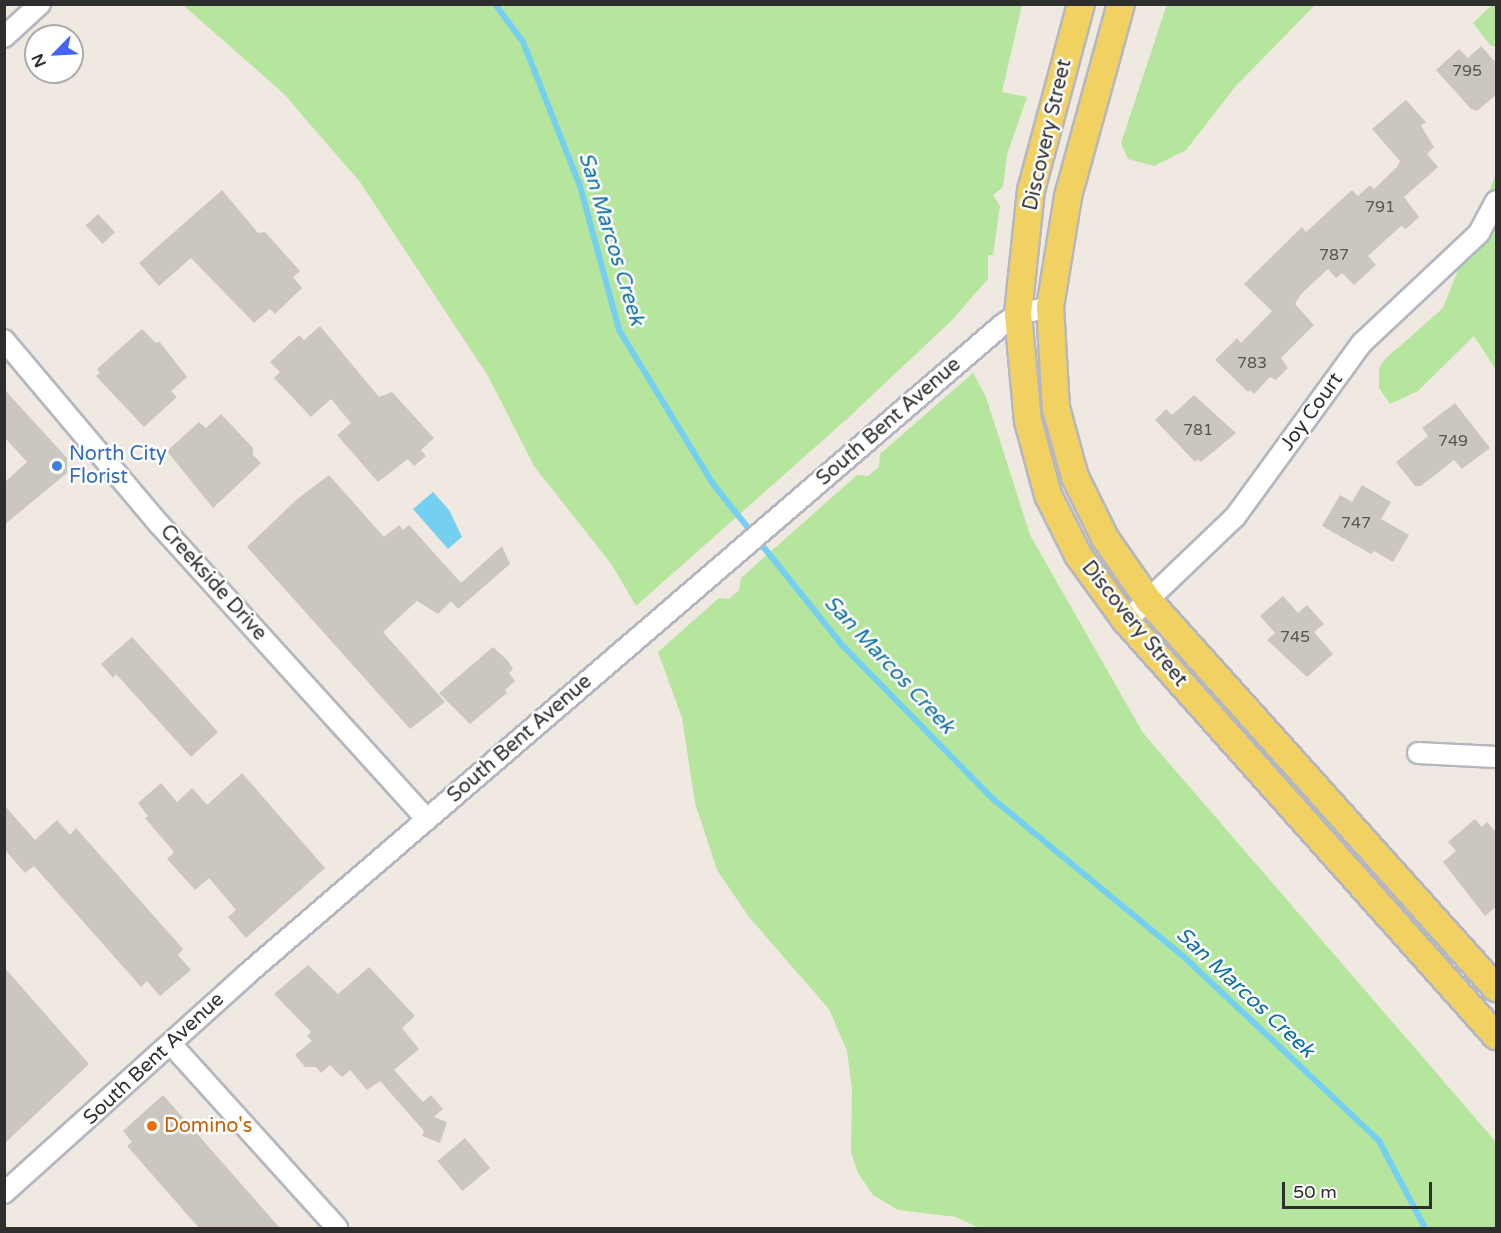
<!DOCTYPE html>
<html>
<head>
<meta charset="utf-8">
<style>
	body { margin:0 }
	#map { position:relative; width:1501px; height:1233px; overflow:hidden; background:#efe9e1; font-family:"Varela Round",sans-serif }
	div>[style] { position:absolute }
	.green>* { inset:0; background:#b6e59e }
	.water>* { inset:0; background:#75cff0 }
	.stream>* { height:6px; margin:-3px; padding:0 3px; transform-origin:3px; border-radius:3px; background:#75cff0 }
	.building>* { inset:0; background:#cbc7bf; transform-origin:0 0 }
	.roads { filter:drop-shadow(2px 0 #b4b7c1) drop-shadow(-2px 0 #b4b7c1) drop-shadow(0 2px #b4b7c1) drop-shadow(0 -2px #b4b7c1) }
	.minor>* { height:20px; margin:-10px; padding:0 10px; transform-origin:10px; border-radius:10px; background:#fff }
	.major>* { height:26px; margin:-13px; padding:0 13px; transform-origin:13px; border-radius:13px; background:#f2d163 }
	.dots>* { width:16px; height:16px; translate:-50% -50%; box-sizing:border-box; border:3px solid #fff; border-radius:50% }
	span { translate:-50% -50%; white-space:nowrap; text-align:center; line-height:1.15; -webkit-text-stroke:5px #fff; paint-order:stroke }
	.number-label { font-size:16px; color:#555452 }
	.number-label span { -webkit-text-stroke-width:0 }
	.street-label { font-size:20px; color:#2e2e2e }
	.shop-label { font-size:20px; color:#366cbe }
	.left { translate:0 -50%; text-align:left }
	.food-label { font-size:20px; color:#c56008 }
	.water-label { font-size:21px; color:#0d6fa3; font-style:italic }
	.frame { position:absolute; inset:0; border:6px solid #2e2e2e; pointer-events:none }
	.north { position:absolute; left:24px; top:24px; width:60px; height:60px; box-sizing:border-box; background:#fff; border:2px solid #ababab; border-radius:50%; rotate:246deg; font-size:16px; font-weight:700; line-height:24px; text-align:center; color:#2e2e2e }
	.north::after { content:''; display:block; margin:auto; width:21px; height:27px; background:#4264fb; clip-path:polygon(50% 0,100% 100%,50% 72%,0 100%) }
	.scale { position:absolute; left:1282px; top:1182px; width:150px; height:27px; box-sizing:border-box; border:3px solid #2e2e2e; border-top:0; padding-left:8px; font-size:18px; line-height:21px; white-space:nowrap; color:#2e2e2e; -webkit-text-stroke:4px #fff; paint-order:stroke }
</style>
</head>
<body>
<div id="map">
	<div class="green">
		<div style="clip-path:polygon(1167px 4px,1315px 5px,1235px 87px,1186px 150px,1154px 166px,1128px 159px,1121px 143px)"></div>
		<div style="clip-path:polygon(183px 5px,1022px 5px,1002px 92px,1027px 97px,1007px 155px,1003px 187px,993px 195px,1000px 206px,993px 255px,988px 255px,988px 279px,952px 320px,848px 418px,636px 606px,612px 565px,534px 466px,488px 376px,360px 182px,284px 94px)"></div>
		<div style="clip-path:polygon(1492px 5px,1496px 5px,1496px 46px,1491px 46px,1473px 23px)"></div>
		<div style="clip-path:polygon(1496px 174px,1496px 370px,1474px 336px,1418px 391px,1390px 404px,1379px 388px,1379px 369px,1384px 360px,1443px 308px)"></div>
		<div style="clip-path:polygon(973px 373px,986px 397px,1030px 535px,1143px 733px,1496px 1142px,1496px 1228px,979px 1228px,956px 1217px,898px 1210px,873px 1195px,858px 1173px,851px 1152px,852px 1089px,847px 1051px,829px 1009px,749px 917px,717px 870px,695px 803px,682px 718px,658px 652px,719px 598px,729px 599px,739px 590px,741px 578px,857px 475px,868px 476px,879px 467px,880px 454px)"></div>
	</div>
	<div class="water">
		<div style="clip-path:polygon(433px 492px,449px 510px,462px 537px,448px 549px,413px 509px)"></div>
	</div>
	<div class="stream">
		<div style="left:495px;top:4px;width:47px;rotate:53.6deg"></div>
		<div style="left:523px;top:42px;width:155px;rotate:68.4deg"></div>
		<div style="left:580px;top:186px;width:149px;rotate:74.8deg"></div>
		<div style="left:619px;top:330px;width:180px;rotate:58.6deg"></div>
		<div style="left:713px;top:484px;width:208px;rotate:51.3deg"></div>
		<div style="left:843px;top:646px;width:213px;rotate:45.6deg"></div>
		<div style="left:992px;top:798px;width:248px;rotate:39.6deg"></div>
		<div style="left:1183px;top:956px;width:270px;rotate:43.3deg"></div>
		<div style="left:1379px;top:1141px;width:98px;rotate:62.1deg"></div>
	</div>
	<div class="building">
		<div style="clip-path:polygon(1481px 46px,1497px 64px,1497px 94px,1477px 111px,1471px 109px,1436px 70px,1459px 49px,1468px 58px)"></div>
		<div style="clip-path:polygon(1406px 100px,1426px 122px,1421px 126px,1434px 147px,1427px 154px,1438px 167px,1404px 197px,1419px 217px,1406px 229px,1401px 226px,1368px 256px,1376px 265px,1354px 285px,1342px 273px,1336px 278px,1328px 269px,1302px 293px,1295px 304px,1314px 325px,1281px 358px,1288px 368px,1276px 380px,1270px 377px,1254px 394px,1250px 390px,1248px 392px,1215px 360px,1237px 338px,1241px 343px,1272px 311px,1244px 284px,1302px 227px,1306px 232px,1352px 190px,1358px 196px,1370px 185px,1374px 189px,1397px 167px,1400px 161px,1372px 129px)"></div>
		<div style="clip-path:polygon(222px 190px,258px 233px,265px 232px,300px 271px,293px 277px,302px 288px,275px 314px,270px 309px,254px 323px,191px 258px,159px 286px,139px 263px)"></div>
		<div style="left:98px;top:214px;width:25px;height:17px;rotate:47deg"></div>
		<div style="clip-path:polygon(320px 326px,379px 397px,392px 392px,434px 438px,421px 450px,426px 456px,414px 466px,408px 459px,378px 482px,337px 435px,351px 423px,331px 399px,311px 417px,274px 378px,280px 372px,270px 362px,299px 335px,304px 340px)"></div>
		<div style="clip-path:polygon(142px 329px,156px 343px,159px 341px,187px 377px,171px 391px,177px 397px,144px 427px,96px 376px,100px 373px,97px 369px)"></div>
		<div style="clip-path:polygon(4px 389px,67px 458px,67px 473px,4px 525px,4px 483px,27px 462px,4px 437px)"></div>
		<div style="clip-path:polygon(1194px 395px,1236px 433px,1201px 462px,1198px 459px,1195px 462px,1155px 420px,1166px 409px,1172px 415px)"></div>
		<div style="clip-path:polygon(1455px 403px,1490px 448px,1462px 469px,1454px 460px,1421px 486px,1415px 486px,1396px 462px,1428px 436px,1422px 428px)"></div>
		<div style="clip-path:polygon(221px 414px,253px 448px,253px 455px,261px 463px,213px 508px,167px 451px,199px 422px,206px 428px)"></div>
		<div style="clip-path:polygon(329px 475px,384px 537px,399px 525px,403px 530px,409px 525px,461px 583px,502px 546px,510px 564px,458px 609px,451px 601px,438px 614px,417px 601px,383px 632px,445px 702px,410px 729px,247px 547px,296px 500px)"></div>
		<div style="clip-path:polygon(1362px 485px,1391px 502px,1381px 519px,1409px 535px,1393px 562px,1374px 551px,1371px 554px,1322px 526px,1340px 495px,1352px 502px)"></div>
		<div style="clip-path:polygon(1283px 596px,1298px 613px,1307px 605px,1324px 624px,1314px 632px,1333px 654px,1307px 677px,1267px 640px,1275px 633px,1260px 616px)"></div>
		<div style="clip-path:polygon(132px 637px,218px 732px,191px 757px,116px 674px,113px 678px,101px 664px)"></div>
		<div style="clip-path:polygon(493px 647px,508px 661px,513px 669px,509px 673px,515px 681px,505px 690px,507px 693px,470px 724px,439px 693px)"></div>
		<div style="clip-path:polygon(242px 773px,325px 868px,246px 938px,228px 917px,236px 910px,209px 878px,195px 890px,167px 859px,174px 852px,145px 818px,148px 816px,138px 803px,161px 783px,177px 802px,192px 788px,207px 805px)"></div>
		<div style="clip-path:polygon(4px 805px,35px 840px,57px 820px,70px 835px,76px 828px,183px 949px,178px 955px,191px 970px,160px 996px,147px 981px,141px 987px,34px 866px,25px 873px,4px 849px)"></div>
		<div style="clip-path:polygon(1475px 819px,1482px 827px,1487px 822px,1497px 833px,1497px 906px,1485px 916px,1443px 862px,1456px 851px,1448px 842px)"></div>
		<div style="clip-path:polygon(308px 965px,338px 994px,369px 967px,415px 1016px,402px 1028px,419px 1049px,394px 1070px,423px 1102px,431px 1095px,443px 1109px,434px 1117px,447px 1122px,440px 1143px,422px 1136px,424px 1131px,380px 1081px,367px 1090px,350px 1070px,342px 1077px,330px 1065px,321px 1073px,316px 1067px,305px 1067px,295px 1055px,312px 1041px,307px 1036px,311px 1032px,274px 994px)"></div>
		<div style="clip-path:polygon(4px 967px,89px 1064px,4px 1144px)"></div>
		<div style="clip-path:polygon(163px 1095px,280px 1228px,199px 1228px,127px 1146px,132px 1142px,123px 1131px)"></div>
		<div style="left:465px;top:1138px;width:39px;height:36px;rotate:50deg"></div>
	</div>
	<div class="roads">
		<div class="minor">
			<div style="left:4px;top:37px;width:49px;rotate:-42.5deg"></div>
			<div style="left:4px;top:340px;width:241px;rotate:49.9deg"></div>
			<div style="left:159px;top:524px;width:399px;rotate:47.8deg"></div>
			<div style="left:1126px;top:621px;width:151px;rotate:-43.7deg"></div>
			<div style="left:1235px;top:517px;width:215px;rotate:-53.9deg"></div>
			<div style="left:1362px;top:343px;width:161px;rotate:-43.2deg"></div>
			<div style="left:1479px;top:233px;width:36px;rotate:-62deg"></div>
			<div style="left:1418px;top:753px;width:78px;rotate:2.9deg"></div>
			<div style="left:171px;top:1044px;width:248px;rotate:47.9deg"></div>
			<div style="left:4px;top:1193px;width:327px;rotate:-42deg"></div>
			<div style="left:247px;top:974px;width:996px;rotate:-40.68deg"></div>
			<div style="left:1002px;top:325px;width:19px;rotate:-35deg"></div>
			<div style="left:1018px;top:314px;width:33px;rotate:-12deg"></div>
		</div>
		<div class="major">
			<div style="left:1081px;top:4px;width:193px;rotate:105deg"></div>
			<div style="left:1031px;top:190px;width:125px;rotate:96deg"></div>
			<div style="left:1018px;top:314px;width:107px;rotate:84.7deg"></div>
			<div style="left:1028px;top:421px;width:77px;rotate:74.9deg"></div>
			<div style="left:1048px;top:495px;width:67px;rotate:63.4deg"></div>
			<div style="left:1078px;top:555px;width:82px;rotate:54deg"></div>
			<div style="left:1126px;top:621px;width:556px;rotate:48.28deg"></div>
			<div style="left:1121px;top:4px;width:200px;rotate:105.4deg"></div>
			<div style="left:1068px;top:197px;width:111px;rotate:99.3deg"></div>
			<div style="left:1050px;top:307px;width:101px;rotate:86.6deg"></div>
			<div style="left:1056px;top:408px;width:72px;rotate:74.6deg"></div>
			<div style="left:1075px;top:477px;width:68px;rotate:63.8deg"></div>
			<div style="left:1105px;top:538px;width:77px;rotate:55.1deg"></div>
			<div style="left:1149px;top:601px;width:520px;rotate:48.12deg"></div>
		</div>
	</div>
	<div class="dots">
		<div style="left:57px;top:466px;background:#3f7fe0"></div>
		<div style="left:152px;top:1126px;background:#e8710a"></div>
	</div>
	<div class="number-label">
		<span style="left:1467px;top:71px">795</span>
		<span style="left:1380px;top:207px">791</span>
		<span style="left:1334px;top:255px">787</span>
		<span style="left:1252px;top:363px">783</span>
		<span style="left:1198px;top:430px">781</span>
		<span style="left:1453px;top:441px">749</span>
		<span style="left:1356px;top:523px">747</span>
		<span style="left:1295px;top:637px">745</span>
	</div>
	<div class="street-label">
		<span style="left:1048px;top:135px;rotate:-77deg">Discovery Street</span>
		<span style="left:1312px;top:412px;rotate:-54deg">Joy Court</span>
		<span style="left:889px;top:422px;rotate:-41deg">South Bent Avenue</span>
		<span style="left:213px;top:583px;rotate:48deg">Creekside Drive</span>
		<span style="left:1134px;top:624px;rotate:51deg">Discovery Street</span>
		<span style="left:520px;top:739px;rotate:-41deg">South Bent Avenue</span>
		<span style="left:154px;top:1059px;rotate:-43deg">South Bent Avenue</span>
	</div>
	<div class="shop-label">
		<span class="left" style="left:69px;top:466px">North City<br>Florist</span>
	</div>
	<div class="food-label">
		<span class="left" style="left:164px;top:1126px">Domino's</span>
	</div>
	<div class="water-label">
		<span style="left:611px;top:239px;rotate:73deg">San Marcos Creek</span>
		<span style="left:889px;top:665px;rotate:47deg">San Marcos Creek</span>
		<span style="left:1245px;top:993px;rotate:43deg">San Marcos Creek</span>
	</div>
	<div class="frame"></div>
	<div class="north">N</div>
	<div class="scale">50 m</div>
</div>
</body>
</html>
